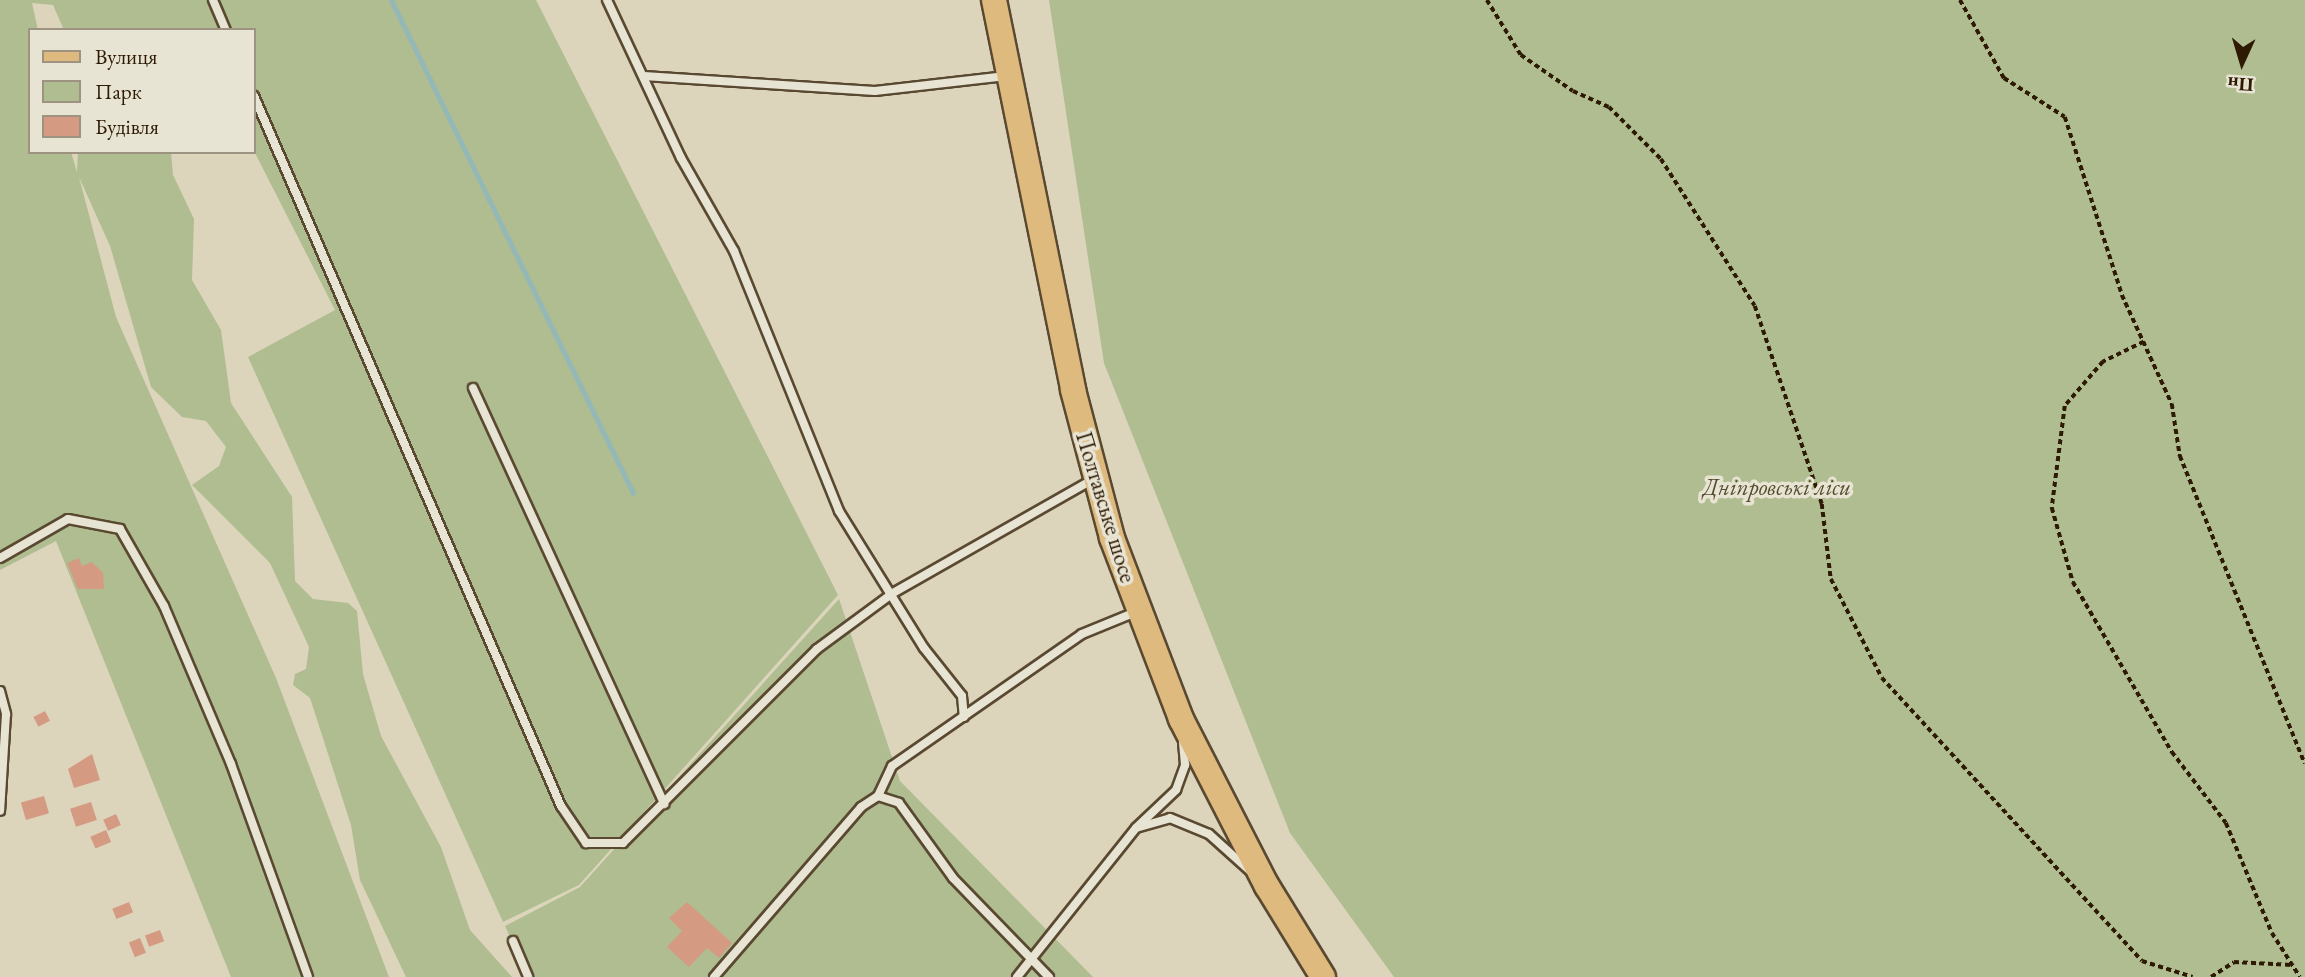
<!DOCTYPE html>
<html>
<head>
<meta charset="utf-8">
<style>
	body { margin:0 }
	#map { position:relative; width:2305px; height:977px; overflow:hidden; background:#dcd5bb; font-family:"EB Garamond",serif }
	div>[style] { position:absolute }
	.green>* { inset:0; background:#afbd91 }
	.stream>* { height:5px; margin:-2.5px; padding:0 2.5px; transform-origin:2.5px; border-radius:2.5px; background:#93b8b6 }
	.building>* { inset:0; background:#d59a82; transform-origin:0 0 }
	.path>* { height:3.5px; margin-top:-1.75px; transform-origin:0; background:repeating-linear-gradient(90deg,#2e1a03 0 5px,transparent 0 8.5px) }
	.roads { filter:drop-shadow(2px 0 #5a4931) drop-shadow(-2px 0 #5a4931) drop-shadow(0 2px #5a4931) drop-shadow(0 -2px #5a4931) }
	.service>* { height:8px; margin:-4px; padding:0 4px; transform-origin:4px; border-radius:4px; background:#e8e4d3 }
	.primary>* { height:24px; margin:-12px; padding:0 12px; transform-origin:12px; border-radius:12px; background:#deba7e }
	span { translate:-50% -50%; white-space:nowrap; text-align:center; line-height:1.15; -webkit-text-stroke:7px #e8e4d3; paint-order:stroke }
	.park-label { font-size:23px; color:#554b2e; font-style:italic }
	.street-label { font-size:23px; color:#2e1a03 }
	.legend { position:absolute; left:28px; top:28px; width:228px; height:126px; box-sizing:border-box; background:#e8e4d3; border:2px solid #9e9380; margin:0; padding:9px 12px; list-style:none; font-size:21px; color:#2e1a03 }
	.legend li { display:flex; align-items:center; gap:14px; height:35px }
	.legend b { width:35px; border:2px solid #9e9380 }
	.north { position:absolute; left:2207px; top:28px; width:70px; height:70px; -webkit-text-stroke:5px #e8e4d3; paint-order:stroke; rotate:184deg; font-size:19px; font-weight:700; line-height:28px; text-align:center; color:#2e1a03 }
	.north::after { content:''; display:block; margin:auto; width:24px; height:32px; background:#2e1a03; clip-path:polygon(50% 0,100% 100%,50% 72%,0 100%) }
</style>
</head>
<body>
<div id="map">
	<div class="green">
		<div style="clip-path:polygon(0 0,536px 0,838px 595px,579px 885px,503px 922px,248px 357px,335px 310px,254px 151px,254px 30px,64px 30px,53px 5px,32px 3px,38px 30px,30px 30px,30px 152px,71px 152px,77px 172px,78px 152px,171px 152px,173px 175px,194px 219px,192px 280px,221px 330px,231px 403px,292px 497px,295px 581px,313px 599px,348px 603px,357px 611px,363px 674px,381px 736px,441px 847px,470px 930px,512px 977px,406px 977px,360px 880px,351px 825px,310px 698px,293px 685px,295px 674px,306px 669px,309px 647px,270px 563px,192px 485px,219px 466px,226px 447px,206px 421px,182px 417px,151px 387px,110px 246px,79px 177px,116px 317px,276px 678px,389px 977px,231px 977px,56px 541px,0 570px)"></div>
		<div style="clip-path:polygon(1049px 0,2305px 0,2305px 977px,1394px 977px,1290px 833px,1104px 363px)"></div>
		<div style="clip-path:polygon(839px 599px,900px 781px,1093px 977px,528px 977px,505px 926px,580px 887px)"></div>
	</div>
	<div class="stream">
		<div style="left:391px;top:0;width:549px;rotate:63.85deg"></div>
	</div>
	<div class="building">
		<div style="clip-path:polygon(79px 558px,82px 566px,92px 562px,103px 573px,104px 589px,78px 589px,67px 563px)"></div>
		<div style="left:45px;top:711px;width:11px;height:13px;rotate:63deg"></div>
		<div style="clip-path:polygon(92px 754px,100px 780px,74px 788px,68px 769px)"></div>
		<div style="left:44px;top:796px;width:18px;height:24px;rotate:74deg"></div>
		<div style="left:91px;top:802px;width:19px;height:22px;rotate:72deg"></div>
		<div style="left:116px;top:814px;width:12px;height:14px;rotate:66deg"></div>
		<div style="left:106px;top:830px;width:13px;height:17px;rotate:67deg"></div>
		<div style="left:129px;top:902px;width:11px;height:18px;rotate:68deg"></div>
		<div style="clip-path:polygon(687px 902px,732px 943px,719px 958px,707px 948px,689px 967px,667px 947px,682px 931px,669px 918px)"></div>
		<div style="left:160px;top:930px;width:12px;height:16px;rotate:70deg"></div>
		<div style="left:140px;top:938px;width:16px;height:12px;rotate:68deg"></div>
	</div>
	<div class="path">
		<div style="left:1487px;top:0;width:65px;rotate:58.3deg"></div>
		<div style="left:1521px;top:55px;width:63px;rotate:34.7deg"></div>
		<div style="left:1573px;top:91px;width:39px;rotate:24deg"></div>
		<div style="left:1609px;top:107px;width:74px;rotate:45deg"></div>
		<div style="left:1661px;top:159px;width:174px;rotate:57.4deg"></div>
		<div style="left:1755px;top:306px;width:209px;rotate:71.3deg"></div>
		<div style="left:1822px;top:504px;width:76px;rotate:83.2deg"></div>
		<div style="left:1831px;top:579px;width:111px;rotate:62.7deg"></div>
		<div style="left:1882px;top:678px;width:384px;rotate:47.4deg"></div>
		<div style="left:2142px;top:961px;width:53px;rotate:17.4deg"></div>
		<div style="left:1960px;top:0;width:90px;rotate:60.6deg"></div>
		<div style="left:2004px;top:78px;width:72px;rotate:32.6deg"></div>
		<div style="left:2065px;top:117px;width:187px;rotate:72.2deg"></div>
		<div style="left:2122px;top:295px;width:120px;rotate:65.4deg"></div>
		<div style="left:2172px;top:404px;width:53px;rotate:81.3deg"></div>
		<div style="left:2180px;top:456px;width:332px;rotate:67.9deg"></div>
		<div style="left:2144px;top:342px;width:46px;rotate:154deg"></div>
		<div style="left:2103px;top:362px;width:58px;rotate:130.8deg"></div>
		<div style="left:2065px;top:406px;width:103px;rotate:97.3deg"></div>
		<div style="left:2052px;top:508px;width:77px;rotate:74.2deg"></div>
		<div style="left:2073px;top:582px;width:197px;rotate:59.8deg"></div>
		<div style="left:2172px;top:752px;width:89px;rotate:52.7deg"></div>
		<div style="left:2226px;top:823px;width:119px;rotate:67.3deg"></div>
		<div style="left:2272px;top:933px;width:52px;rotate:57.5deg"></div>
		<div style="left:2211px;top:977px;width:27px;rotate:-33deg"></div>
		<div style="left:2234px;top:962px;width:58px;rotate:3deg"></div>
	</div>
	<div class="roads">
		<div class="service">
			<div style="left:213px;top:0;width:33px;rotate:67deg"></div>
			<div style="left:607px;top:0;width:174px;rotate:64.9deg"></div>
			<div style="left:681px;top:158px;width:107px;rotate:60.3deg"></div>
			<div style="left:734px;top:251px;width:280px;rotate:68deg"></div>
			<div style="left:839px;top:511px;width:161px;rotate:58.2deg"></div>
			<div style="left:924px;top:648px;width:61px;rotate:51.6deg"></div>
			<div style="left:962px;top:696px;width:21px;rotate:85deg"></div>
			<div style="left:644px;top:76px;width:231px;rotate:3.7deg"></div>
			<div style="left:875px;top:91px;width:132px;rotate:-6.5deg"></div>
			<div style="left:254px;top:96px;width:774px;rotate:66.62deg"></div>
			<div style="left:561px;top:806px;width:45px;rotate:56deg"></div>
			<div style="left:586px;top:843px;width:37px"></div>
			<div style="left:623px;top:843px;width:274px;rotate:-45deg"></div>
			<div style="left:817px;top:649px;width:94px;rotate:-36.4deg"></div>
			<div style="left:893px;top:593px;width:229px;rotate:-29.6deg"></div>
			<div style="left:473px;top:388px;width:458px;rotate:65.3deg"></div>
			<div style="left:0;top:558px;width:78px;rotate:-29.8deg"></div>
			<div style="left:68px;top:519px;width:53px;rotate:10.9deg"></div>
			<div style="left:120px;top:529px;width:89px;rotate:60.3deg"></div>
			<div style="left:164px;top:606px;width:172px;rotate:67deg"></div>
			<div style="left:231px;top:764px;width:226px;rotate:70.1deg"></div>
			<div style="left:0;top:691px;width:24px;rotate:75deg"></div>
			<div style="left:6px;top:714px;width:97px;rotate:93.5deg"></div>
			<div style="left:878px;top:796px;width:33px;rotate:-65deg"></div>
			<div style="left:892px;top:766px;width:231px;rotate:-34.8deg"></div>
			<div style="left:1082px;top:634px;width:58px;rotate:-22.2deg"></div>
			<div style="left:1137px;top:827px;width:54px;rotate:-43.5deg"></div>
			<div style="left:1176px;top:790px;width:27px;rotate:-70deg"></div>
			<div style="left:1185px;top:765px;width:23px;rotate:-95deg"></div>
			<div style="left:513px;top:941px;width:39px;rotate:67deg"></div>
			<div style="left:714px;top:977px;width:225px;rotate:-49.1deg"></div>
			<div style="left:861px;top:807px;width:20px;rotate:-33deg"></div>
			<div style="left:878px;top:796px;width:22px;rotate:18deg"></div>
			<div style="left:899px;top:803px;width:92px;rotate:54.2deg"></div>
			<div style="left:953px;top:878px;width:138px;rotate:45.9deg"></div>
			<div style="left:1017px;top:977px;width:191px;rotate:-51.4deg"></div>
			<div style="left:1136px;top:828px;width:35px;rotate:-16deg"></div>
			<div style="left:1170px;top:818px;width:42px;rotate:22.3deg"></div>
			<div style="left:1209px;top:834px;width:54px;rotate:42deg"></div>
		</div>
		<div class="primary">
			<div style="left:994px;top:0;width:398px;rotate:78.5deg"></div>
			<div style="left:1073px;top:390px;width:153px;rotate:75.2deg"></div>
			<div style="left:1112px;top:538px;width:194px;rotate:69.1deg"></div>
			<div style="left:1181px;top:719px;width:188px;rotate:62.8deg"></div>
			<div style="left:1267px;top:886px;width:107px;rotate:58.4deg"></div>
		</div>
	</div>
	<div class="park-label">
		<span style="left:1777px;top:487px">Дніпровські ліси</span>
	</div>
	<div class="street-label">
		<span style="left:1106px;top:507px;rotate:73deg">Полтавське шосе</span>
	</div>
	<ul class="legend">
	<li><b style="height:9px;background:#deba7e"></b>Вулиця</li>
	<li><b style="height:19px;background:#afbd91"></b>Парк</li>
	<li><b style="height:19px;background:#d59a82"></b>Будівля</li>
	</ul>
	<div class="north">Пн</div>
</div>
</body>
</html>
